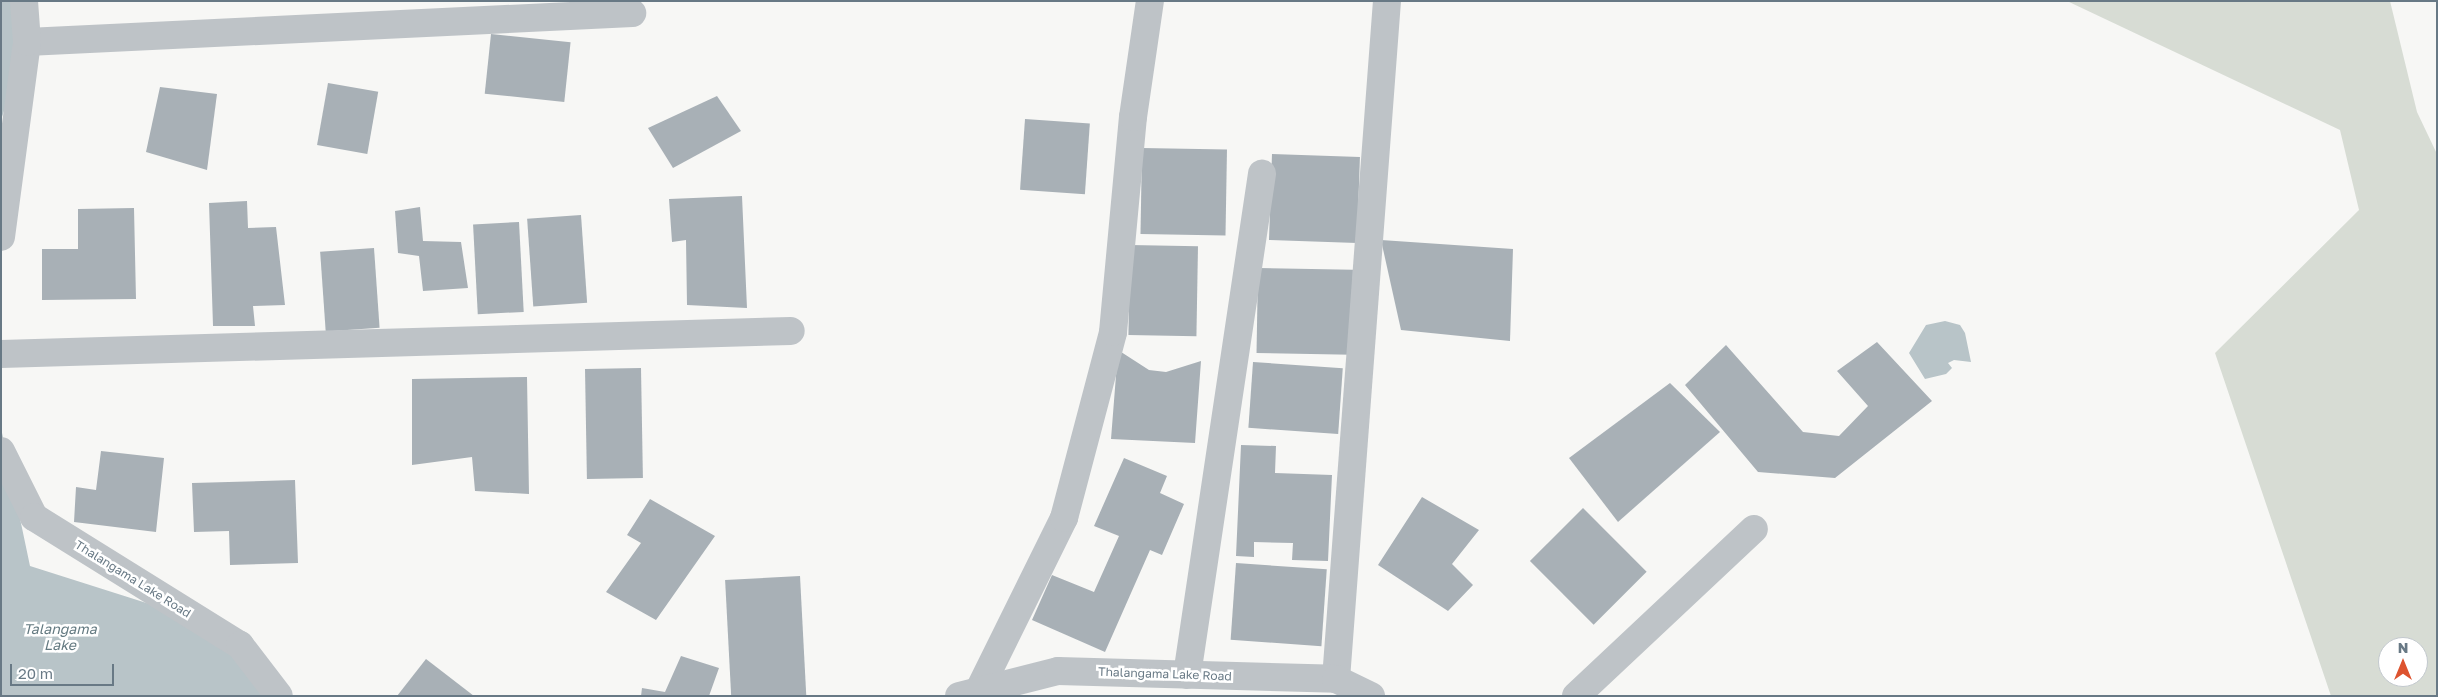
<!DOCTYPE html>
<html>
<head>
<meta charset="utf-8">
<style>
	body { margin:0 }
	#map { position:relative; width:2438px; height:697px; overflow:hidden; background:#f7f7f5; font-family:"Golos Text",sans-serif }
	div>[style] { position:absolute }
	.green>* { inset:0; background:#d7dcd4 }
	.water>* { inset:0; background:#b8c4c8 }
	.building>* { inset:0; background:#a8b0b6; transform-origin:0 0 }
	.minor>* { height:28px; margin:-14px; padding:0 14px; transform-origin:14px; border-radius:14px; background:#bec3c7 }
	span { translate:-50% -50%; white-space:nowrap; text-align:center; line-height:1.15; -webkit-text-stroke:5px #fff; paint-order:stroke }
	.street-label { font-size:12px; color:#687985 }
	.water-label { font-size:14px; color:#637980; font-style:italic }
	.frame { position:absolute; inset:0; border:2px solid #687985; pointer-events:none }
	.north { position:absolute; left:2378px; top:637px; width:50px; height:50px; box-sizing:border-box; background:#fff; border:1px solid #c3c9ce; border-radius:50%; rotate:0deg; font-size:14px; font-weight:700; line-height:20px; text-align:center; color:#687985 }
	.north::after { content:''; display:block; margin:auto; width:18px; height:22px; background:#dd532f; clip-path:polygon(50% 0,100% 100%,50% 72%,0 100%) }
	.scale { position:absolute; left:10px; top:664px; width:104px; height:22px; box-sizing:border-box; border:2px solid #687985; border-top:0; padding-left:6px; font-size:15px; line-height:18px; white-space:nowrap; color:#687985; -webkit-text-stroke:4px #fff; paint-order:stroke }
</style>
</head>
<body>
<div id="map">
	<div class="green">
		<div style="clip-path:polygon(evenodd,2067px 1px,2390px 1px,2417px 112px,2437px 154px,2437px 696px,2331px 696px,2215px 353px,2359px 210px,2340px 130px,2067px 1px,2388px 647px,2418px 647px,2418px 677px,2388px 677px,2388px 647px)"></div>
	</div>
	<div class="water">
		<div style="clip-path:polygon(1px 1px,13px 1px,27px 42px,1px 120px)"></div>
		<div style="clip-path:polygon(1945px 321px,1960px 325px,1965px 333px,1971px 362px,1954px 360px,1948px 363px,1952px 368px,1946px 374px,1925px 379px,1909px 353px,1926px 325px)"></div>
		<div style="clip-path:polygon(1px 428px,30px 566px,200px 620px,279px 696px,1px 696px)"></div>
	</div>
	<div class="building">
		<div style="left:491px;top:34px;width:80px;height:60px;rotate:6deg"></div>
		<div style="left:328px;top:83px;width:51px;height:63px;rotate:10deg"></div>
		<div style="clip-path:polygon(160px 87px,217px 94px,207px 170px,146px 152px)"></div>
		<div style="clip-path:polygon(717px 96px,741px 131px,673px 168px,648px 128px)"></div>
		<div style="left:1025px;top:119px;width:65px;height:71px;rotate:4deg"></div>
		<div style="left:1142px;top:148px;width:85px;height:86px;rotate:1deg"></div>
		<div style="left:1272px;top:154px;width:88px;height:86px;rotate:2deg"></div>
		<div style="clip-path:polygon(742px 196px,747px 308px,687px 305px,686px 240px,672px 242px,669px 199px)"></div>
		<div style="clip-path:polygon(247px 201px,248px 228px,276px 227px,285px 305px,253px 306px,255px 326px,213px 326px,209px 203px)"></div>
		<div style="clip-path:polygon(420px 207px,423px 241px,461px 242px,468px 288px,423px 291px,419px 256px,398px 253px,395px 211px)"></div>
		<div style="clip-path:polygon(134px 208px,136px 299px,42px 300px,42px 249px,78px 249px,78px 209px)"></div>
		<div style="left:581px;top:215px;width:88px;height:54px;rotate:86deg"></div>
		<div style="left:519px;top:222px;width:90px;height:46px;rotate:87deg"></div>
		<div style="clip-path:polygon(1381px 240px,1513px 249px,1510px 341px,1401px 330px)"></div>
		<div style="left:1130px;top:245px;width:68px;height:90px;rotate:1deg"></div>
		<div style="left:374px;top:248px;width:80px;height:54px;rotate:86deg"></div>
		<div style="left:1258px;top:268px;width:95px;height:85px;rotate:1deg"></div>
		<div style="clip-path:polygon(1877px 342px,1932px 401px,1835px 478px,1758px 472px,1685px 385px,1726px 345px,1803px 432px,1839px 436px,1868px 406px,1837px 371px)"></div>
		<div style="clip-path:polygon(1118px 350px,1149px 370px,1166px 372px,1201px 361px,1195px 443px,1111px 439px)"></div>
		<div style="left:1253px;top:362px;width:90px;height:66px;rotate:4deg"></div>
		<div style="left:641px;top:368px;width:110px;height:56px;rotate:89deg"></div>
		<div style="clip-path:polygon(527px 377px,529px 494px,475px 491px,472px 457px,412px 465px,412px 379px)"></div>
		<div style="clip-path:polygon(1670px 383px,1720px 432px,1618px 522px,1569px 458px)"></div>
		<div style="clip-path:polygon(1241px 445px,1276px 446px,1275px 473px,1332px 475px,1328px 561px,1292px 560px,1293px 543px,1254px 542px,1254px 557px,1236px 556px)"></div>
		<div style="clip-path:polygon(101px 451px,164px 458px,156px 532px,74px 522px,76px 487px,96px 490px)"></div>
		<div style="clip-path:polygon(1124px 458px,1167px 476px,1160px 493px,1184px 504px,1162px 555px,1150px 550px,1105px 652px,1032px 620px,1052px 575px,1094px 592px,1119px 536px,1094px 526px)"></div>
		<div style="clip-path:polygon(295px 480px,298px 563px,230px 565px,229px 531px,194px 532px,192px 483px)"></div>
		<div style="clip-path:polygon(1422px 497px,1479px 530px,1452px 564px,1473px 585px,1448px 611px,1378px 565px)"></div>
		<div style="clip-path:polygon(650px 499px,715px 536px,656px 620px,606px 592px,641px 543px,627px 535px)"></div>
		<div style="left:1583px;top:508px;width:90px;height:75px;rotate:45deg"></div>
		<div style="left:1236px;top:563px;width:91px;height:77px;rotate:4deg"></div>
		<div style="left:800px;top:576px;width:120px;height:75px;rotate:87deg"></div>
		<div style="clip-path:polygon(681px 656px,719px 668px,709px 696px,641px 696px,642px 688px,665px 692px)"></div>
		<div style="clip-path:polygon(426px 659px,474px 696px,397px 696px)"></div>
	</div>
	<div class="minor">
		<div style="left:27px;top:42px;width:606px;rotate:-2.74deg"></div>
		<div style="left:1px;top:237px;width:197px;rotate:-82.4deg"></div>
		<div style="left:27px;top:42px;width:41px;rotate:-94.2deg"></div>
		<div style="left:1px;top:354px;width:790px;rotate:-1.67deg"></div>
		<div style="left:1px;top:451px;width:74px;rotate:63.4deg"></div>
		<div style="left:34px;top:517px;width:243px;rotate:31.9deg"></div>
		<div style="left:240px;top:645px;width:64px;rotate:52.6deg"></div>
		<div style="left:1187px;top:675px;width:507px;rotate:-81.49deg"></div>
		<div style="left:1336px;top:679px;width:680px;rotate:-85.7deg"></div>
		<div style="left:980px;top:688px;width:190px;rotate:-63.7deg"></div>
		<div style="left:1064px;top:518px;width:192px;rotate:-75.2deg"></div>
		<div style="left:1113px;top:332px;width:216px;rotate:-84.7deg"></div>
		<div style="left:1133px;top:117px;width:117px;rotate:-81.7deg"></div>
		<div style="left:959px;top:696px;width:102px;rotate:-14.2deg"></div>
		<div style="left:1058px;top:671px;width:278px;rotate:1.6deg"></div>
		<div style="left:1336px;top:679px;width:39px;rotate:26deg"></div>
		<div style="left:1576px;top:696px;width:244px;rotate:-43.2deg"></div>
	</div>
	<div class="street-label">
		<span style="left:133px;top:579px;rotate:32deg">Thalangama Lake Road</span>
		<span style="left:1165px;top:674px;rotate:2deg">Thalangama Lake Road</span>
	</div>
	<div class="water-label">
		<span style="left:60px;top:637px">Talangama<br>Lake</span>
	</div>
	<div class="frame"></div>
	<div class="north">N</div>
	<div class="scale">20 m</div>
</div>
</body>
</html>
